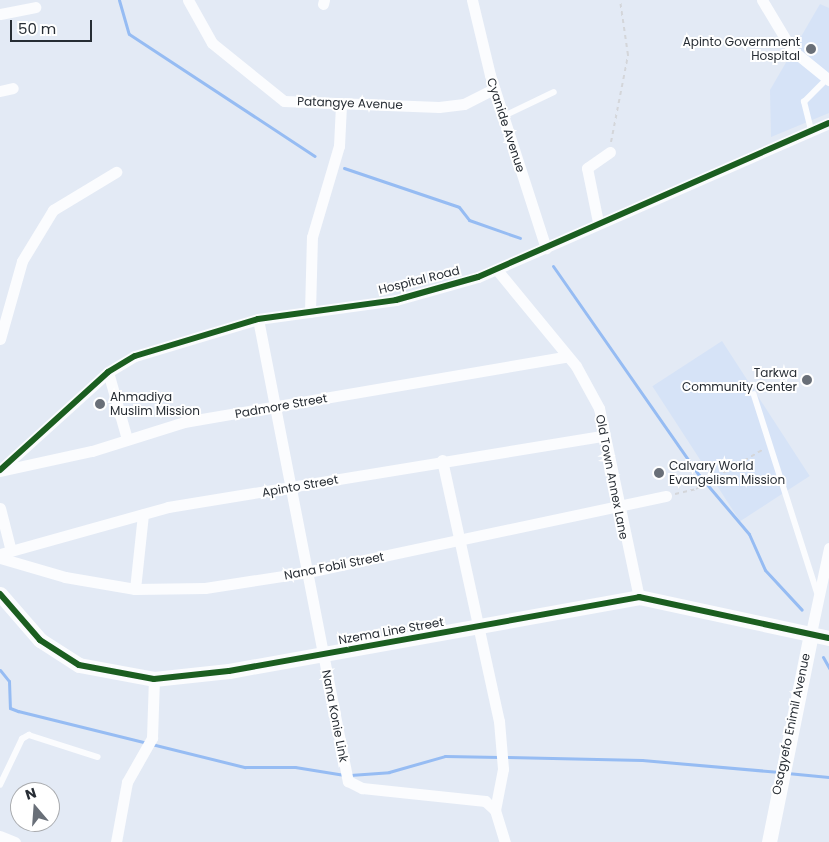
<!DOCTYPE html>
<html>
<head>
<meta charset="utf-8">
<style>
	body { margin:0 }
	#map { position:relative; width:829px; height:842px; overflow:hidden; background:#e3eaf5; font-family:Poppins,sans-serif }
	div>[style] { position:absolute }
	.built>* { inset:0; background:#d6e3f7; transform-origin:0 0 }
	.stream>* { height:3px; margin:-1.5px; padding:0 1.5px; transform-origin:1.5px; border-radius:1.5px; background:#96bcf3 }
	.path>* { height:2px; margin-top:-1px; transform-origin:0; background:repeating-linear-gradient(90deg,#d4d6da 0 4px,transparent 0 8px) }
	.service>* { height:5.5px; margin:-2.75px; padding:0 2.75px; transform-origin:2.75px; border-radius:2.75px; background:#fbfcfe }
	.minor>* { height:11px; margin:-5.5px; padding:0 5.5px; transform-origin:5.5px; border-radius:5.5px; background:#fbfcfe }
	.tertiary>* { height:15px; margin:-7.5px; padding:0 7.5px; transform-origin:7.5px; border-radius:7.5px; background:#fbfcfe }
	.cycleway>* { height:6px; margin:-3px; padding:0 3px; transform-origin:3px; border-radius:3px; background:#1b5e20 }
	.dots>* { width:14px; height:14px; translate:-50% -50%; box-sizing:border-box; border:2px solid #fff; border-radius:50% }
	span { translate:-50% -50%; white-space:nowrap; text-align:center; line-height:1.15; -webkit-text-stroke:4px #fff; paint-order:stroke }
	.poi-label { font-size:12px; color:#272d34 }
	.right { translate:-100% -50%; text-align:right }
	.left { translate:0 -50%; text-align:left }
	.street-label { font-size:12px; color:#272d34 }
	.north { position:absolute; left:10px; top:782px; width:50px; height:50px; box-sizing:border-box; background:#fff; border:1px solid #a9abae; border-radius:50%; rotate:342deg; font-size:14px; font-weight:700; line-height:20px; text-align:center; color:#272d34 }
	.north::after { content:''; display:block; margin:auto; width:18px; height:22px; background:#696f78; clip-path:polygon(50% 0,100% 100%,50% 72%,0 100%) }
	.scale { position:absolute; left:10px; top:20px; width:82px; height:22px; box-sizing:border-box; border:2px solid #272d34; border-top:0; padding-left:6px; font-size:15px; line-height:18px; white-space:nowrap; color:#272d34; -webkit-text-stroke:4px #fff; paint-order:stroke }
</style>
</head>
<body>
<div id="map">
	<div class="built">
		<div style="clip-path:polygon(820px 4px,829px 8px,829px 113px,771px 137px,770px 90px)"></div>
		<div style="left:722px;top:341px;width:161px;height:83px;rotate:57deg"></div>
	</div>
	<div class="stream">
		<div style="left:119px;top:0;width:35px;rotate:74deg"></div>
		<div style="left:129px;top:34px;width:222px;rotate:33.3deg"></div>
		<div style="left:344px;top:168px;width:121px;rotate:18.7deg"></div>
		<div style="left:459px;top:207px;width:16px;rotate:52deg"></div>
		<div style="left:469px;top:220px;width:54px;rotate:19.4deg"></div>
		<div style="left:553px;top:266px;width:255px;rotate:55.1deg"></div>
		<div style="left:699px;top:475px;width:77px;rotate:49.7deg"></div>
		<div style="left:749px;top:534px;width:39px;rotate:66deg"></div>
		<div style="left:765px;top:570px;width:54px;rotate:47.2deg"></div>
		<div style="left:823px;top:657px;width:13px;rotate:61deg"></div>
		<div style="left:0;top:670px;width:14px;rotate:51deg"></div>
		<div style="left:9px;top:681px;width:27px;rotate:88deg"></div>
		<div style="left:10px;top:708px;width:9px;rotate:21deg"></div>
		<div style="left:18px;top:711px;width:234px;rotate:13.9deg"></div>
		<div style="left:245px;top:767px;width:50px"></div>
		<div style="left:295px;top:767px;width:50px;rotate:9.3deg"></div>
		<div style="left:506px;top:757px;width:136px;rotate:1.3deg"></div>
		<div style="left:642px;top:760px;width:138px;rotate:5deg"></div>
		<div style="left:787px;top:773px;width:42px;rotate:5.4deg"></div>
		<div style="left:350px;top:775px;width:39px;rotate:-4deg"></div>
		<div style="left:389px;top:772px;width:58px;rotate:-15.9deg"></div>
		<div style="left:445px;top:756px;width:54px;rotate:1.1deg"></div>
	</div>
	<div class="path">
		<div style="left:611px;top:142px;width:89px;rotate:-78.9deg"></div>
		<div style="left:628px;top:55px;width:56px;rotate:-98.3deg"></div>
		<div style="left:675px;top:494px;width:22px;rotate:-13deg"></div>
		<div style="left:696px;top:489px;width:77px;rotate:-30.6deg"></div>
	</div>
	<div class="service">
		<div style="left:504px;top:116px;width:55px;rotate:-25.6deg"></div>
		<div style="left:811px;top:130px;width:29px;rotate:-104deg"></div>
		<div style="left:804px;top:102px;width:33px;rotate:-45deg"></div>
		<div style="left:754px;top:394px;width:208px;rotate:72.3deg"></div>
		<div style="left:0;top:785px;width:51px;rotate:-64.4deg"></div>
		<div style="left:22px;top:739px;width:8px;rotate:-30deg"></div>
		<div style="left:29px;top:735px;width:72px;rotate:17.7deg"></div>
	</div>
	<div class="minor">
		<div style="left:188px;top:0;width:49px;rotate:60.8deg"></div>
		<div style="left:212px;top:43px;width:92px;rotate:38.9deg"></div>
		<div style="left:284px;top:101px;width:155px;rotate:2.2deg"></div>
		<div style="left:439px;top:107px;width:25px;rotate:-7deg"></div>
		<div style="left:464px;top:104px;width:34px;rotate:-27deg"></div>
		<div style="left:472px;top:0;width:77px;rotate:76.5deg"></div>
		<div style="left:490px;top:75px;width:182px;rotate:72.1deg"></div>
		<div style="left:762px;top:0;width:58px;rotate:59deg"></div>
		<div style="left:792px;top:50px;width:48px;rotate:39deg"></div>
		<div style="left:323px;top:4px;width:4px;rotate:-76deg"></div>
		<div style="left:0;top:14px;width:36px;rotate:-11deg"></div>
		<div style="left:0;top:91px;width:13px;rotate:-13deg"></div>
		<div style="left:598px;top:222px;width:55px;rotate:-101.5deg"></div>
		<div style="left:587px;top:168px;width:28px;rotate:-35deg"></div>
		<div style="left:497px;top:270px;width:124px;rotate:50.5deg"></div>
		<div style="left:576px;top:366px;width:48px;rotate:61.3deg"></div>
		<div style="left:599px;top:408px;width:193px;rotate:78.1deg"></div>
		<div style="left:310px;top:312px;width:75px;rotate:-88.5deg"></div>
		<div style="left:312px;top:237px;width:95px;rotate:-73.5deg"></div>
		<div style="left:339px;top:146px;width:41px;rotate:-87.2deg"></div>
		<div style="left:258px;top:319px;width:471px;rotate:79deg"></div>
		<div style="left:348px;top:781px;width:16px;rotate:27deg"></div>
		<div style="left:362px;top:788px;width:124px;rotate:6deg"></div>
		<div style="left:485px;top:801px;width:13px;rotate:42deg"></div>
		<div style="left:495px;top:810px;width:34px;rotate:73deg"></div>
		<div style="left:0;top:339px;width:81px;rotate:-74.2deg"></div>
		<div style="left:22px;top:261px;width:60px;rotate:-58.7deg"></div>
		<div style="left:53px;top:210px;width:74px;rotate:-31.1deg"></div>
		<div style="left:108px;top:372px;width:70px;rotate:74.2deg"></div>
		<div style="left:442px;top:460px;width:267px;rotate:77.7deg"></div>
		<div style="left:499px;top:721px;width:48px;rotate:85.2deg"></div>
		<div style="left:503px;top:769px;width:42px;rotate:101deg"></div>
		<div style="left:0;top:470px;width:146px;rotate:-42.2deg"></div>
		<div style="left:108px;top:372px;width:31px;rotate:-31deg"></div>
		<div style="left:135px;top:356px;width:128px;rotate:-16.7deg"></div>
		<div style="left:258px;top:319px;width:139px;rotate:-7.8deg"></div>
		<div style="left:396px;top:300px;width:85px;rotate:-15.7deg"></div>
		<div style="left:478px;top:277px;width:383px;rotate:-23.7deg"></div>
		<div style="left:0;top:471px;width:94px;rotate:-12.3deg"></div>
		<div style="left:92px;top:451px;width:96px;rotate:-17.5deg"></div>
		<div style="left:184px;top:422px;width:387px;rotate:-9.7deg"></div>
		<div style="left:0;top:508px;width:44px;rotate:75.7deg"></div>
		<div style="left:0;top:554px;width:174px;rotate:-15.6deg"></div>
		<div style="left:168px;top:507px;width:441px;rotate:-9.3deg"></div>
		<div style="left:0;top:558px;width:68px;rotate:16.3deg"></div>
		<div style="left:65px;top:577px;width:71px;rotate:9.7deg"></div>
		<div style="left:135px;top:589px;width:70px;rotate:-0.8deg"></div>
		<div style="left:205px;top:588px;width:104px;rotate:-8.8deg"></div>
		<div style="left:308px;top:572px;width:366px;rotate:-12deg"></div>
		<div style="left:135px;top:589px;width:75px;rotate:-83.9deg"></div>
		<div style="left:811px;top:633px;width:87px;rotate:-78deg"></div>
		<div style="left:0;top:836px;width:16px;rotate:22deg"></div>
		<div style="left:116px;top:842px;width:61px;rotate:-79.6deg"></div>
		<div style="left:127px;top:782px;width:51px;rotate:-60.4deg"></div>
		<div style="left:152px;top:738px;width:59px;rotate:-88.1deg"></div>
	</div>
	<div class="tertiary">
		<div style="left:0;top:594px;width:61px;rotate:49deg"></div>
		<div style="left:40px;top:640px;width:46px;rotate:32.7deg"></div>
		<div style="left:79px;top:665px;width:76px;rotate:10.6deg"></div>
		<div style="left:154px;top:679px;width:75px;rotate:-6.1deg"></div>
		<div style="left:229px;top:671px;width:417px;rotate:-10.2deg"></div>
		<div style="left:639px;top:597px;width:194px;rotate:12.2deg"></div>
		<div style="left:769px;top:842px;width:213px;rotate:-78.6deg"></div>
	</div>
	<div class="cycleway">
		<div style="left:0;top:470px;width:146px;rotate:-42.2deg"></div>
		<div style="left:108px;top:372px;width:31px;rotate:-31deg"></div>
		<div style="left:135px;top:356px;width:128px;rotate:-16.7deg"></div>
		<div style="left:258px;top:319px;width:139px;rotate:-7.8deg"></div>
		<div style="left:396px;top:300px;width:85px;rotate:-15.7deg"></div>
		<div style="left:478px;top:277px;width:383px;rotate:-23.7deg"></div>
		<div style="left:0;top:594px;width:61px;rotate:49deg"></div>
		<div style="left:40px;top:640px;width:46px;rotate:32.7deg"></div>
		<div style="left:79px;top:665px;width:76px;rotate:10.6deg"></div>
		<div style="left:154px;top:679px;width:75px;rotate:-6.1deg"></div>
		<div style="left:229px;top:671px;width:417px;rotate:-10.2deg"></div>
		<div style="left:639px;top:597px;width:194px;rotate:12.2deg"></div>
	</div>
	<div class="dots">
		<div style="left:811px;top:49px;background:#696f78"></div>
		<div style="left:807px;top:380px;background:#696f78"></div>
		<div style="left:100px;top:404px;background:#696f78"></div>
		<div style="left:659px;top:473px;background:#696f78"></div>
	</div>
	<div class="poi-label">
		<span class="right" style="left:800px;top:49px">Apinto Government<br>Hospital</span>
		<span class="right" style="left:797px;top:380px">Tarkwa<br>Community Center</span>
		<span class="left" style="left:110px;top:404px">Ahmadiya<br>Muslim Mission</span>
		<span class="left" style="left:669px;top:473px">Calvary World<br>Evangelism Mission</span>
	</div>
	<div class="street-label">
		<span style="left:350px;top:103px;rotate:2deg">Patangye Avenue</span>
		<span style="left:506px;top:125px;rotate:72deg">Cyanide Avenue</span>
		<span style="left:419px;top:280px;rotate:-14deg">Hospital Road</span>
		<span style="left:281px;top:406px;rotate:-10deg">Padmore Street</span>
		<span style="left:612px;top:477px;rotate:79deg">Old Town Annex Lane</span>
		<span style="left:300px;top:486px;rotate:-10deg">Apinto Street</span>
		<span style="left:334px;top:566px;rotate:-11deg">Nana Fobil Street</span>
		<span style="left:391px;top:631px;rotate:-10deg">Nzema Line Street</span>
		<span style="left:335px;top:716px;rotate:79deg">Nana Konie Link</span>
		<span style="left:791px;top:724px;rotate:-78deg">Osagyefo Enimil Avenue</span>
	</div>
	<div class="north">N</div>
	<div class="scale">50 m</div>
</div>
</body>
</html>
